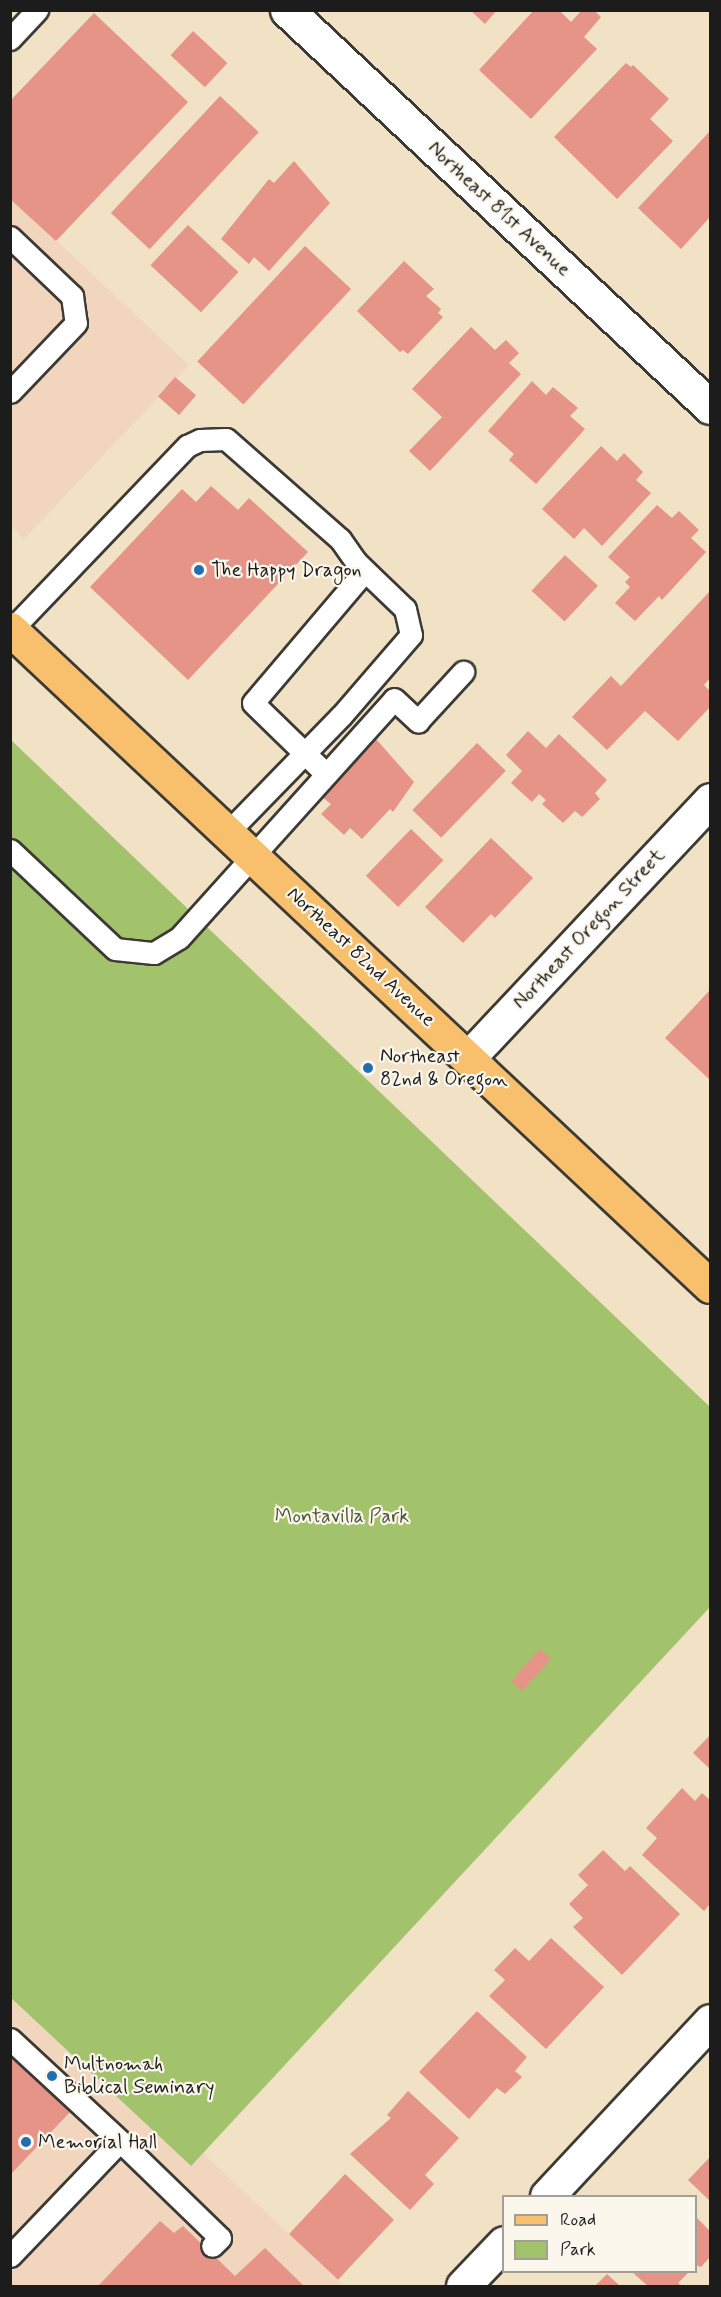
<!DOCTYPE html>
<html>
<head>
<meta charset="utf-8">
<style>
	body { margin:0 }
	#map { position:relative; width:721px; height:2297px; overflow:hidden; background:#f2e2c5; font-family:Mynerve,sans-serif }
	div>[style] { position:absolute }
	.built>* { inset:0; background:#f1d5bd }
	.green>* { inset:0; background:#a2c26b }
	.building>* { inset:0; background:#e59487; transform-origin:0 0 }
	.roads { filter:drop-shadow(2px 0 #3c3a35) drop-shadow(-2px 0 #3c3a35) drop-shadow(0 2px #3c3a35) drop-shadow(0 -2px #3c3a35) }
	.lane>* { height:21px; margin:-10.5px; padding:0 10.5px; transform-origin:10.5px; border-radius:10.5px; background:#fff }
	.street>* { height:33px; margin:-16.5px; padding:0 16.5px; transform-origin:16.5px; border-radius:16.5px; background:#fff }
	.primary>* { height:33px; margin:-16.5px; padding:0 16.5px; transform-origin:16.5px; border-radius:16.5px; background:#f8bf6c }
	.dots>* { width:16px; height:16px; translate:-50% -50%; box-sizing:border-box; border:3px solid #fbf7ec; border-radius:50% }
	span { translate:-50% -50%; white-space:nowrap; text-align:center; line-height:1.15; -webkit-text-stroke:4.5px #fbf7ec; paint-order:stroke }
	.street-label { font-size:20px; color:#1c1c1c }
	.poi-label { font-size:20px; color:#1c1c1c }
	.left { translate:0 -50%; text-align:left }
	.park-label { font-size:20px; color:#4b5638 }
	.frame { position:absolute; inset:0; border:12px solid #1c1c1c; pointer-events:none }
	.legend { position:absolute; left:502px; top:2195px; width:195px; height:78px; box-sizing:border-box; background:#fbf7ec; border:2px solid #a29f99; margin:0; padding:8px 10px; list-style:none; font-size:18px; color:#1c1c1c }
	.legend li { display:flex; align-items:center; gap:12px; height:30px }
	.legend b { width:30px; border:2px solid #a29f99 }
</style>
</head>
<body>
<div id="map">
	<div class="built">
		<div style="clip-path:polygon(10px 197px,189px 365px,24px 539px,10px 526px)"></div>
		<div style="clip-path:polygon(10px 1998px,190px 2166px,203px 2153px,344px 2286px,11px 2286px)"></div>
	</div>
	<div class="green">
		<div style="clip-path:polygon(11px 740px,710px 1407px,710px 1607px,191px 2166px,11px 1998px)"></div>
	</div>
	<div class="building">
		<div style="clip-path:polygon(470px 10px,497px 10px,485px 24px)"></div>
		<div style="clip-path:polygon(534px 10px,559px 10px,571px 22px,582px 10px,594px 10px,601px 17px,584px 37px,597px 49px,531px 119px,479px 70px)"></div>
		<div style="clip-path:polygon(94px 13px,188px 102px,56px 241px,10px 199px,10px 101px)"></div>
		<div style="left:193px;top:31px;width:47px;height:33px;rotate:43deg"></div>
		<div style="clip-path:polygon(626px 63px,631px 67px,633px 65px,669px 99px,650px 119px,673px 141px,617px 199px,554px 137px)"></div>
		<div style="left:220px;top:96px;width:53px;height:160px;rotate:43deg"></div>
		<div style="clip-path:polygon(710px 131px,710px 217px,681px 249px,638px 208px)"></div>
		<div style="clip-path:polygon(294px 161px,330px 203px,269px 271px,254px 257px,249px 264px,221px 239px,269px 179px,274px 183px)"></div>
		<div style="left:188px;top:225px;width:69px;height:55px;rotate:43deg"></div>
		<div style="left:305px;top:246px;width:63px;height:158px;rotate:43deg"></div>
		<div style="clip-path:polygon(404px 261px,434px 289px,426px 296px,441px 309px,438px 313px,443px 317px,408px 354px,403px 350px,400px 352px,357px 311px)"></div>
		<div style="clip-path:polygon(471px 327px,495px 350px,506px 340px,519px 353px,509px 363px,521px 374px,430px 471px,409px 451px,442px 417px,412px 389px)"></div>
		<div style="left:175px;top:377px;width:28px;height:26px;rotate:41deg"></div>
		<div style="clip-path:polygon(532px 381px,546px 395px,553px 387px,578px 408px,570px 416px,585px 429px,536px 484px,509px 460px,514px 454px,488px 431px)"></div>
		<div style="clip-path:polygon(601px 446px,617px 461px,624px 453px,643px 472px,636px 480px,651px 493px,602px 546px,584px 528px,574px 539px,542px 509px)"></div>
		<div style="clip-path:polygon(211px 486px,238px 510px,249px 498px,308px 552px,188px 680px,90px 587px,182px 489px,196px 502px)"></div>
		<div style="clip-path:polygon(657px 505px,672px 518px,679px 511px,699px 530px,691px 538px,706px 552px,662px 600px,659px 596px,635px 621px,615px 603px,630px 587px,625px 582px,630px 577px,608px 557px)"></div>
		<div style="left:565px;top:555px;width:45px;height:49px;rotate:43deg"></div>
		<div style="clip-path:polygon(710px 591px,710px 678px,704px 685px,710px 691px,710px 707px,678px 741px,645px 711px,607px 750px,572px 717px,611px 676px,621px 686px)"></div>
		<div style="clip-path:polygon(528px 731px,546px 748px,559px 734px,607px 780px,595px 793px,600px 799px,582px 817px,575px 811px,563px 823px,542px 804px,546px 800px,539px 794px,532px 802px,511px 783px,522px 771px,506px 755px)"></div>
		<div style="clip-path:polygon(376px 739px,414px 782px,393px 812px,390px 809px,362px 839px,350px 828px,344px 835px,321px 814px,331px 804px,322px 797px)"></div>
		<div style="left:477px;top:743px;width:40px;height:93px;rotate:44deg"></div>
		<div style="left:411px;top:829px;width:45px;height:65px;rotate:44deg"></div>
		<div style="clip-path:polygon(491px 838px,533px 878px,495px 918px,491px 914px,463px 943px,425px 907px)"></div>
		<div style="clip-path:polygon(710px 990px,710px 1080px,665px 1038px)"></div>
		<div style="left:540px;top:1649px;width:15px;height:43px;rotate:42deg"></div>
		<div style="clip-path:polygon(710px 1735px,710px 1769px,693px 1753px)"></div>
		<div style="clip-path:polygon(682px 1788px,695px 1801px,702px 1793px,710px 1800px,710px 1904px,704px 1911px,642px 1855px,657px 1838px,646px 1828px)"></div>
		<div style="clip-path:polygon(603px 1850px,625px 1871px,630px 1866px,680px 1914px,622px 1975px,573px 1927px,583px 1918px,569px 1904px,588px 1885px,578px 1875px)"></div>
		<div style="clip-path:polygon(551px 1938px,604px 1987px,546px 2049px,489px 1996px,505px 1980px,494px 1970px,515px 1948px,529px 1961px)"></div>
		<div style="clip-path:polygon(477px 2011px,527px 2057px,515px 2071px,522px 2077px,505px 2094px,497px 2088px,469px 2119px,419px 2072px)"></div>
		<div style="clip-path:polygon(10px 2051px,73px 2109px,10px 2175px)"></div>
		<div style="clip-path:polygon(408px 2091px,459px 2138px,425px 2175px,434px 2184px,410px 2210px,350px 2154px,391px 2118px,387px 2115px)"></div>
		<div style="clip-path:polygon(710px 2157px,710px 2201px,688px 2180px)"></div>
		<div style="left:345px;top:2174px;width:67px;height:82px;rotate:43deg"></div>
		<div style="clip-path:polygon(696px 2217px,710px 2231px,710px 2257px,701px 2267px,696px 2265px)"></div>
		<div style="clip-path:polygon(160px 2221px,174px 2233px,183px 2226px,235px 2276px,265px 2248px,304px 2286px,98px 2286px)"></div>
		<div style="clip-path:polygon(632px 2272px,689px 2272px,678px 2283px,682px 2286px,648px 2286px)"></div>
		<div style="clip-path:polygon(607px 2274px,620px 2286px,595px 2286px)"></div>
	</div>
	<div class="roads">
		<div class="lane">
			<div style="left:10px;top:39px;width:40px;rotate:-47deg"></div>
			<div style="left:10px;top:237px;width:86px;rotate:43.6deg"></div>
			<div style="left:72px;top:296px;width:27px;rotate:82deg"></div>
			<div style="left:76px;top:323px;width:95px;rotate:133.7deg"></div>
			<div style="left:11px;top:630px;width:255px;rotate:-46.3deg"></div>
			<div style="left:187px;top:446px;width:14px;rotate:-25deg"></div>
			<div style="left:200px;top:440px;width:26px;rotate:-2deg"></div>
			<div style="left:226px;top:439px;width:152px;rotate:41.3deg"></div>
			<div style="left:340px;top:539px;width:28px;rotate:55deg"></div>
			<div style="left:356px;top:562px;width:17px;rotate:83deg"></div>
			<div style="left:358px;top:579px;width:162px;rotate:130.3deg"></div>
			<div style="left:253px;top:703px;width:102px;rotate:44.2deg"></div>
			<div style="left:228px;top:832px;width:162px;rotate:-45.8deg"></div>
			<div style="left:341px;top:716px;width:107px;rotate:-49.2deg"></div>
			<div style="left:411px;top:635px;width:27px;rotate:-103deg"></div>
			<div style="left:405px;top:609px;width:68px;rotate:-136.2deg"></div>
			<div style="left:10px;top:850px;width:144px;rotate:43.3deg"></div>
			<div style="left:115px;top:949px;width:39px;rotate:6deg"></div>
			<div style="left:154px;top:953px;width:29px;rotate:-31deg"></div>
			<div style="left:179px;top:938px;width:321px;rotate:-48deg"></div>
			<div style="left:394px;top:699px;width:33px;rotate:43deg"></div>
			<div style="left:418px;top:721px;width:67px;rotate:-47.4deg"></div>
			<div style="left:10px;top:2039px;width:150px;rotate:42.8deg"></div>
			<div style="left:120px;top:2141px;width:159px;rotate:133.7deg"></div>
			<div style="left:120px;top:2141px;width:139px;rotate:44.1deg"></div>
			<div style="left:220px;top:2238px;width:11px;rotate:135deg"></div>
		</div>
		<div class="street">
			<div style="left:287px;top:10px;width:580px;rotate:43.18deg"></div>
			<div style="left:468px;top:1058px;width:354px;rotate:-46.8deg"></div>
			<div style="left:547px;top:2196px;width:239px;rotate:-47deg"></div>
			<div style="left:463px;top:2286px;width:59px;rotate:-46.4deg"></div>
		</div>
		<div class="primary">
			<div style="left:10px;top:629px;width:960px;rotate:43.19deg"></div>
		</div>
	</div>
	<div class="dots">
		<div style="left:199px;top:570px;background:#1f6fb2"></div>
		<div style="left:368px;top:1068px;background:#1f6fb2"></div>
		<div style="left:52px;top:2076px;background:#1f6fb2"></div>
		<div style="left:26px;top:2142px;background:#1f6fb2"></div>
	</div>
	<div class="street-label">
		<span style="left:499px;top:209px;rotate:43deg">Northeast 81st Avenue</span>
		<span style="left:589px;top:929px;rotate:-47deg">Northeast Oregon Street</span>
		<span style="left:361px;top:957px;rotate:43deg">Northeast 82nd Avenue</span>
	</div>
	<div class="poi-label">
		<span class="left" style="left:211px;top:570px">The Happy Dragon</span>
		<span class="left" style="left:380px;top:1068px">Northeast<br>82nd &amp; Oregon</span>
		<span class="left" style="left:64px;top:2076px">Multnomah<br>Biblical Seminary</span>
		<span class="left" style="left:38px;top:2142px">Memorial Hall</span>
	</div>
	<div class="park-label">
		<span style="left:342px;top:1516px">Montavilla Park</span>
	</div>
	<div class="frame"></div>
	<ul class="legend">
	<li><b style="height:8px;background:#f8bf6c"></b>Road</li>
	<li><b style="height:16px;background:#a2c26b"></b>Park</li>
	</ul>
</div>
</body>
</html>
